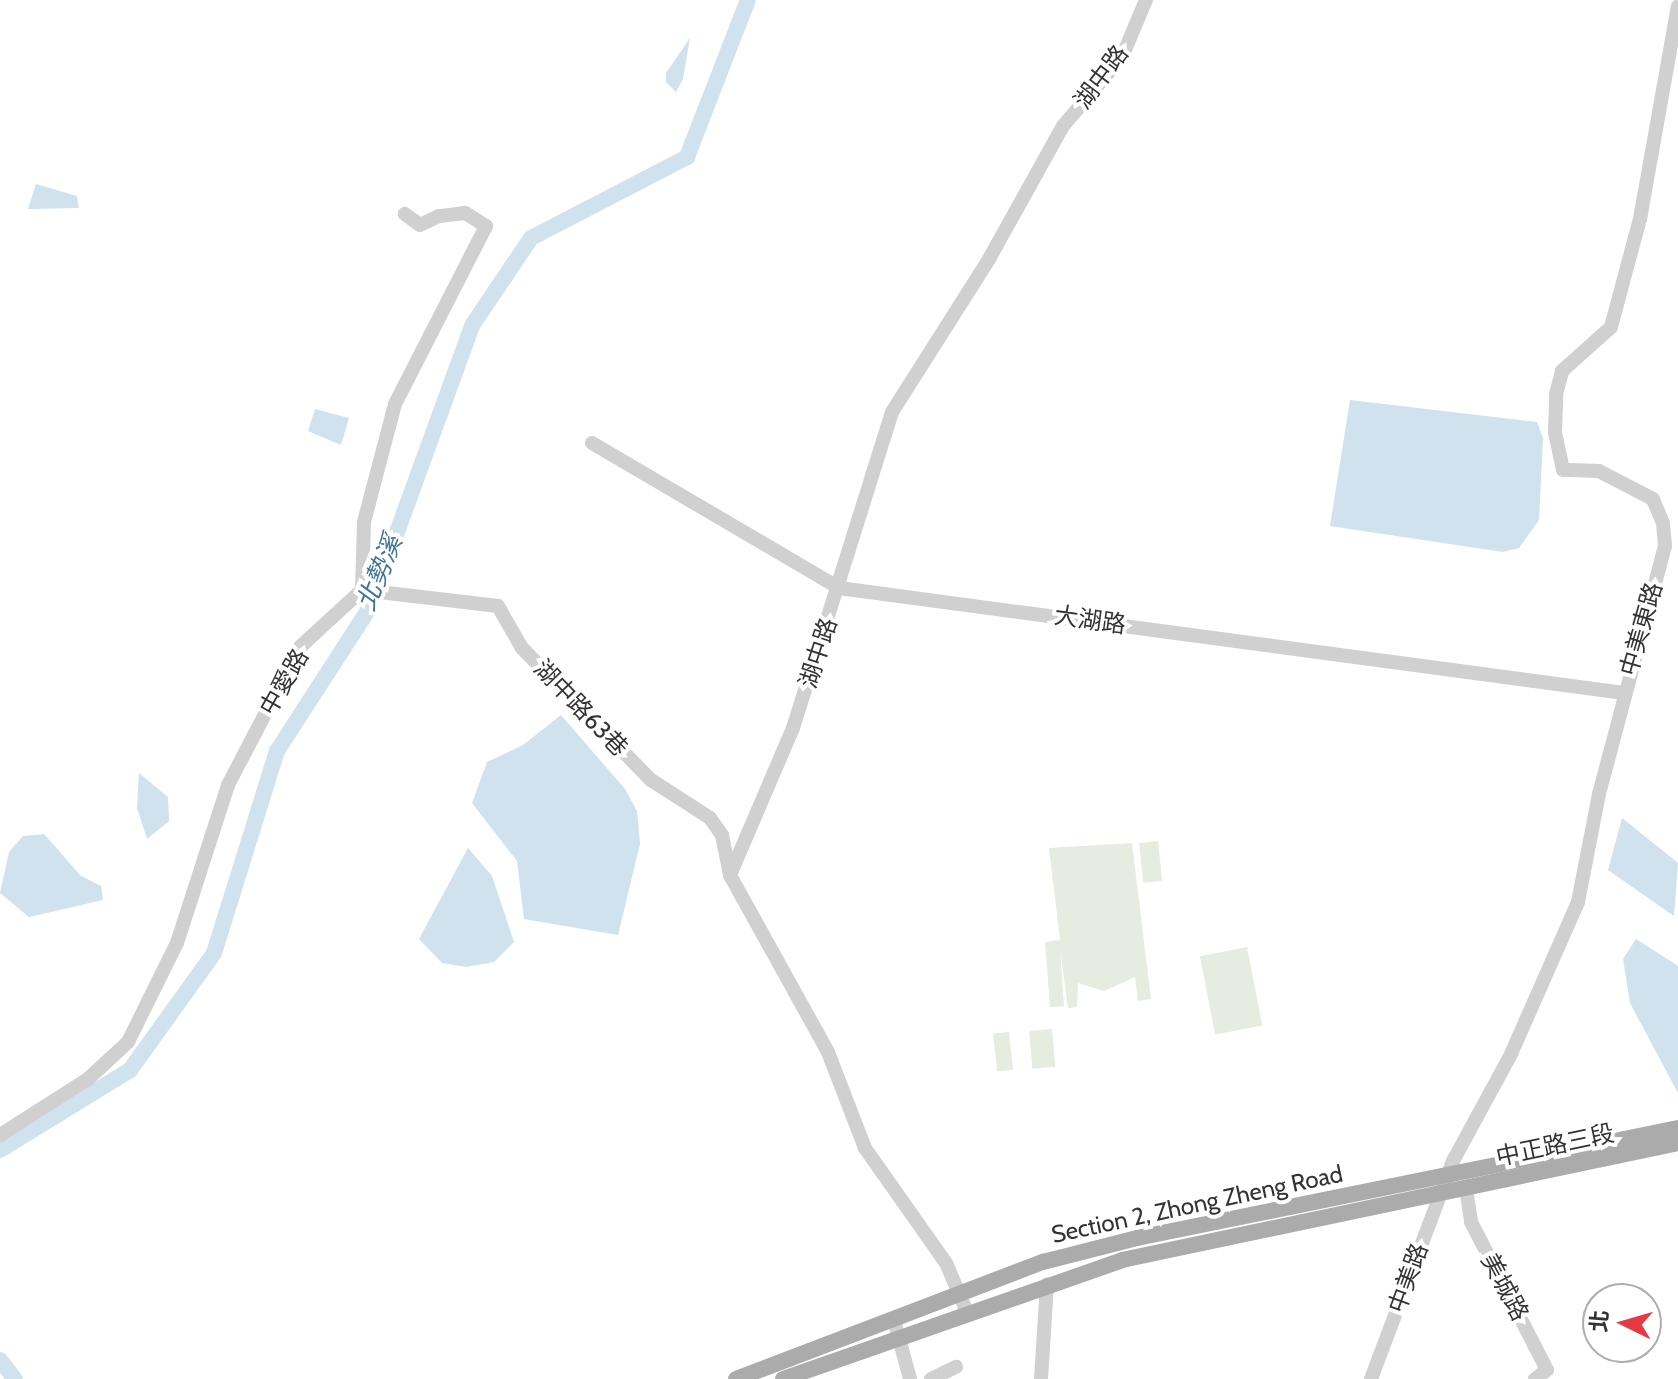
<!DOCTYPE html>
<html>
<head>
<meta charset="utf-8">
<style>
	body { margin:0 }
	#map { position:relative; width:1678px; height:1379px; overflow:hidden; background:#fff; font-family:Cabin,"Noto Sans TC",sans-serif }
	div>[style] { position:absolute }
	.green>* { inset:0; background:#e6ecdf; transform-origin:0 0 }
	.water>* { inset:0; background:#cfe2ee }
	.river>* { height:16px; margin:-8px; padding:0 8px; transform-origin:8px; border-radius:8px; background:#cfe2ee }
	.minor>* { height:14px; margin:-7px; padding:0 7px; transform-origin:7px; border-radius:7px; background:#d0d0d0 }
	.major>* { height:16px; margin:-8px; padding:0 8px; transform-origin:8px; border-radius:8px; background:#ababab }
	span { translate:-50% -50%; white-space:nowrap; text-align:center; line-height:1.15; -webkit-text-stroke:8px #fff; paint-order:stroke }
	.street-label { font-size:24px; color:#333 }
	.water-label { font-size:26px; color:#3f7597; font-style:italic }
	.north { position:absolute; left:1582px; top:1283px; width:80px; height:80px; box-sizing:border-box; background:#fff; border:2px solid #adadad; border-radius:50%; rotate:275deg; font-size:22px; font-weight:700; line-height:32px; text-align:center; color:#333 }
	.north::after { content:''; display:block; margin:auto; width:28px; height:36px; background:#e63946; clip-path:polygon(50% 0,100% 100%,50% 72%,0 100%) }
</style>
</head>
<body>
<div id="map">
	<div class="green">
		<div style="left:1158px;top:841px;width:40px;height:19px;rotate:84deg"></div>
		<div style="clip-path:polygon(1132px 843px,1151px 999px,1138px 1001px,1135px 977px,1104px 991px,1078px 983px,1077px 1007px,1068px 1008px,1060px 949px,1064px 1006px,1050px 1007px,1045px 942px,1060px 940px,1049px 848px)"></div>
		<div style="left:1247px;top:947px;width:80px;height:48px;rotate:79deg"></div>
		<div style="left:1052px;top:1029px;width:38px;height:23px;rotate:85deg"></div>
		<div style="left:1009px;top:1032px;width:38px;height:16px;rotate:84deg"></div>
	</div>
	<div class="water">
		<div style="clip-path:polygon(690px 38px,683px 79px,676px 92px,666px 82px,666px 73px)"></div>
		<div style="clip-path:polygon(36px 184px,77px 196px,79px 208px,28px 209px)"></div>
		<div style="clip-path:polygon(1350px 400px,1537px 422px,1543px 438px,1539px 520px,1519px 548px,1503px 552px,1330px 526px)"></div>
		<div style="clip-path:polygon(315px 409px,349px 418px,341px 445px,308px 431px)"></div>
		<div style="clip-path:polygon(561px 715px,625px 789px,637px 811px,640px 844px,618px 935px,524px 919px,517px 861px,472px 803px,487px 762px,523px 745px)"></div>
		<div style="clip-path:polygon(139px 773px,168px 797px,169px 821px,147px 839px,137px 808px)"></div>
		<div style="clip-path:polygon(1622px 818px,1678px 863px,1674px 916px,1608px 870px)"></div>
		<div style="clip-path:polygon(44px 834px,81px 876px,101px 886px,103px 900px,29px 917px,0 893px,9px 852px,23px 836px)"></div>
		<div style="clip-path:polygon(468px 848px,492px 876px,514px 942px,494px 962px,466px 967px,442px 963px,419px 939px)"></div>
		<div style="clip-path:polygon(1636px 939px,1678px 966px,1678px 1093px,1630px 1003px,1623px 959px)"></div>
	</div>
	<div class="river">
		<div style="left:0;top:1150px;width:153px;rotate:-31.6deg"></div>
		<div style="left:130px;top:1070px;width:144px;rotate:-54.3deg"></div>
		<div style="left:214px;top:953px;width:212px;rotate:-72.7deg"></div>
		<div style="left:277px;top:751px;width:169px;rotate:-57.1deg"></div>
		<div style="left:369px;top:609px;width:303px;rotate:-70deg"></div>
		<div style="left:473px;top:324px;width:104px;rotate:-56deg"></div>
		<div style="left:531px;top:238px;width:176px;rotate:-27.4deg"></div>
		<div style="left:687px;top:157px;width:168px;rotate:-68.8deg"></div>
		<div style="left:0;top:1360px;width:24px;rotate:52deg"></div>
	</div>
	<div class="minor">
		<div style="left:592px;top:443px;width:286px;rotate:30.4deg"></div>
		<div style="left:839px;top:588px;width:792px;rotate:7.62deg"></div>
		<div style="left:362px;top:590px;width:137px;rotate:6.7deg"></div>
		<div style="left:498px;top:606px;width:48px;rotate:60.3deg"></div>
		<div style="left:522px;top:648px;width:185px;rotate:45.7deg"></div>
		<div style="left:651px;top:780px;width:70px;rotate:32.8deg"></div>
		<div style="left:710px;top:818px;width:21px;rotate:55deg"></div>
		<div style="left:722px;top:835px;width:41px;rotate:78.7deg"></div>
		<div style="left:0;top:1135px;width:104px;rotate:-32.5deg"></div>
		<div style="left:88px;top:1079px;width:54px;rotate:-42.8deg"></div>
		<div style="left:128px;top:1042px;width:110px;rotate:-63.7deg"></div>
		<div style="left:177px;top:943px;width:166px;rotate:-72.1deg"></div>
		<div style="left:228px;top:785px;width:156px;rotate:-62.4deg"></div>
		<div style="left:300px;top:647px;width:84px;rotate:-42.6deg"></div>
		<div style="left:362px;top:590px;width:68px;rotate:-88.3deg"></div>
		<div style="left:364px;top:522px;width:122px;rotate:-75.3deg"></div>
		<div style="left:395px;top:404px;width:200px;rotate:-62.9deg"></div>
		<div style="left:486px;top:226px;width:25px;rotate:-148deg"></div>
		<div style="left:465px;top:213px;width:26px;rotate:173deg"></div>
		<div style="left:439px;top:216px;width:21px;rotate:155deg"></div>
		<div style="left:420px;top:225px;width:19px;rotate:-144deg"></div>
		<div style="left:1466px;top:1189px;width:33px;rotate:81deg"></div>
		<div style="left:1471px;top:1222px;width:166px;rotate:62.8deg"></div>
		<div style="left:1547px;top:1370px;width:15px;rotate:143deg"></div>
		<div style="left:967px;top:1312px;width:53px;rotate:-113.2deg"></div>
		<div style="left:946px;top:1263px;width:141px;rotate:-125.2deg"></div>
		<div style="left:865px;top:1148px;width:103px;rotate:-111.1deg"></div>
		<div style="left:828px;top:1052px;width:202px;rotate:-119deg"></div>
		<div style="left:730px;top:875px;width:160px;rotate:-66.8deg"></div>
		<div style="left:793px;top:728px;width:331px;rotate:-72.6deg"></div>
		<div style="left:892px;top:412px;width:181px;rotate:-57.6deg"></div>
		<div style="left:989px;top:259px;width:152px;rotate:-60.9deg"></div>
		<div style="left:1063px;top:126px;width:91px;rotate:-49.5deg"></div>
		<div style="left:1122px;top:57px;width:62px;rotate:-67.2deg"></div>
		<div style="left:894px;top:1320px;width:61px;rotate:74.8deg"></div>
		<div style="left:931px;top:1379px;width:28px;rotate:-26deg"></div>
		<div style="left:1041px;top:1379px;width:95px;rotate:-86.4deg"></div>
		<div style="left:1371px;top:1379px;width:233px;rotate:-69.4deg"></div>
		<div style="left:1453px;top:1161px;width:122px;rotate:-61.5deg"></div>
		<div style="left:1511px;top:1054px;width:166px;rotate:-66.2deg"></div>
		<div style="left:1578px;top:902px;width:110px;rotate:-79deg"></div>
		<div style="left:1599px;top:794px;width:257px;rotate:-75.1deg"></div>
		<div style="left:1665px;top:546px;width:23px;rotate:-95deg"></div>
		<div style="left:1663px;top:523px;width:26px;rotate:-113deg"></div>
		<div style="left:1653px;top:499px;width:61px;rotate:-152.6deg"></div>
		<div style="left:1599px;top:471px;width:36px;rotate:-178deg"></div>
		<div style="left:1563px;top:470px;width:39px;rotate:-102deg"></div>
		<div style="left:1555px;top:432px;width:38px;rotate:-88deg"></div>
		<div style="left:1556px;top:394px;width:24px;rotate:-75deg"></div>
		<div style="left:1562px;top:371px;width:66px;rotate:-41.9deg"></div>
		<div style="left:1611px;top:327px;width:112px;rotate:-75deg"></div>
		<div style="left:1640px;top:219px;width:216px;rotate:-79.9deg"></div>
	</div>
	<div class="major">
		<div style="left:736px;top:1379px;width:329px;rotate:-20.9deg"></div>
		<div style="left:1043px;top:1262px;width:97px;rotate:-14.3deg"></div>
		<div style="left:1137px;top:1238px;width:552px;rotate:-11.49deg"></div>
		<div style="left:783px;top:1379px;width:359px;rotate:-19.3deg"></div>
		<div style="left:1122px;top:1260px;width:568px;rotate:-11.88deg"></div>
	</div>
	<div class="street-label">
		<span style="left:1101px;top:77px;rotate:-53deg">湖中路</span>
		<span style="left:1090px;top:620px;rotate:8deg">大湖路</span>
		<span style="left:1641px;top:629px;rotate:-74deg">中美東路</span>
		<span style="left:818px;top:653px;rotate:-72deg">湖中路</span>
		<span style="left:284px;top:682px;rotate:-60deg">中愛路</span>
		<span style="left:581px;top:708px;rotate:46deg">湖中路63巷</span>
		<span style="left:1555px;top:1145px;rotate:-12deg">中正路三段</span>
		<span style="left:1197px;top:1204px;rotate:-12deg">Section 2, Zhong Zheng Road</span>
		<span style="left:1408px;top:1278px;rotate:-70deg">中美路</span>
		<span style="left:1505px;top:1287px;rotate:62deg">美城路</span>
	</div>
	<div class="water-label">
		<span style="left:380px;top:573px;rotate:-68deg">北勢溪</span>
	</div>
	<div class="north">北</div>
</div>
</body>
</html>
